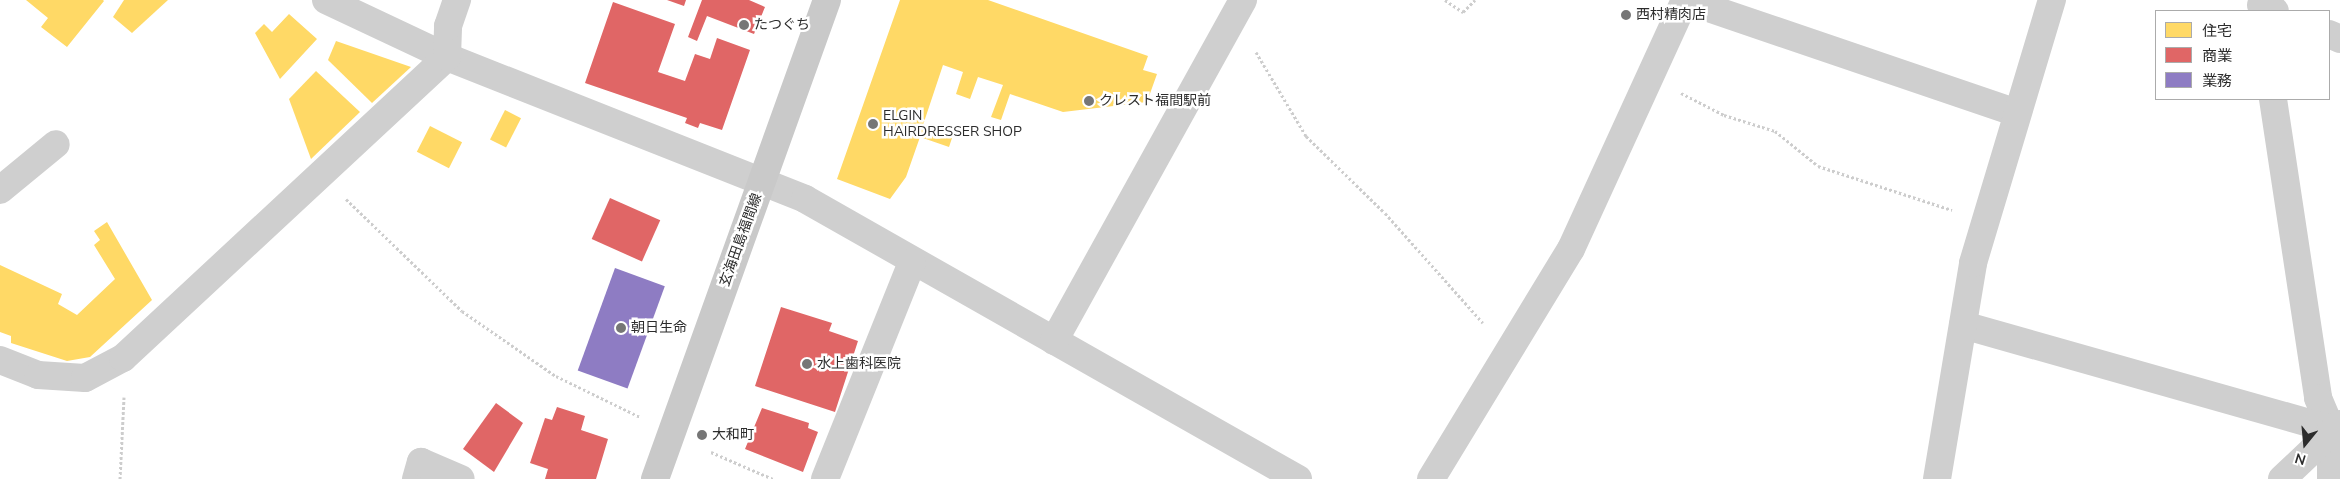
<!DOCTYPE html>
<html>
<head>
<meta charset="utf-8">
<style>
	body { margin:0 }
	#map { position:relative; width:2340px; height:479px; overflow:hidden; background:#fff; font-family:"Nunito Sans","Noto Sans JP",sans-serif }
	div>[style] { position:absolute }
	.homes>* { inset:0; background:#ffd966; transform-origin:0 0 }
	.shops>* { inset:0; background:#e06666; transform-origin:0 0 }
	.offices>* { inset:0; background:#8e7cc3; transform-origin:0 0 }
	.path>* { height:3px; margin-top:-1.5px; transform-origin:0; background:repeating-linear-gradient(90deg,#cdcdcd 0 2.5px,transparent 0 5px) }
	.minor>* { height:28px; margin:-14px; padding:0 14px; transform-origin:14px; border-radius:14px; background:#cfcfcf }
	.secondary>* { height:28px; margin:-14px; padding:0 14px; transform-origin:14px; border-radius:14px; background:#c9c9c9 }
	.dots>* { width:14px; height:14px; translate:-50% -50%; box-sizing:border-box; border:2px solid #fff; border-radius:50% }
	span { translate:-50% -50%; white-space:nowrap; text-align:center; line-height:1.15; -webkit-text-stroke:5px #fff; paint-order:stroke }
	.poi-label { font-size:14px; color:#2c2c2c }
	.left { translate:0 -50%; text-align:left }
	.street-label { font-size:14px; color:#2c2c2c }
	.legend { position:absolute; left:2155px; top:10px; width:175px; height:90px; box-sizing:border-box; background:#fff; border:1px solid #ababab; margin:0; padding:6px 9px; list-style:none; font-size:15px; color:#2c2c2c }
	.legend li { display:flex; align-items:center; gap:10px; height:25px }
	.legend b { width:25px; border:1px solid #ababab }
	.north { position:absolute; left:2280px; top:419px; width:50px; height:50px; -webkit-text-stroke:4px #fff; paint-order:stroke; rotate:197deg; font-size:14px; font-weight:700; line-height:20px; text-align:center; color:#2c2c2c }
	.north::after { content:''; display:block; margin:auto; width:18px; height:22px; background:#2c2c2c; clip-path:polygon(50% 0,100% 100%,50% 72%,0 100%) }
</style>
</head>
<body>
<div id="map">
	<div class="homes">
		<div style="clip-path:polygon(26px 0,103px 0,104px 1px,67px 47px,41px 27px,48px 18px)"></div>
		<div style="clip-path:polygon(124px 0,168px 0,132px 33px,113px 17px)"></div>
		<div style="clip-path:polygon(900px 0,988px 0,1148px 56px,1143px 70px,1157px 74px,1147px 102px,1063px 112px,1010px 94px,1001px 120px,991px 117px,1003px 85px,978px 77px,970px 99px,956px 94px,963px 72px,943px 65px,922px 128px,952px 138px,949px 147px,920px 137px,906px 177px,890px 199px,837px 179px)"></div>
		<div style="clip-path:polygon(289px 14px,317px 39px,280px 79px,255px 33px,264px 24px,272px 32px)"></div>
		<div style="clip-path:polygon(336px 41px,411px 67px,372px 103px,328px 60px)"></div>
		<div style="clip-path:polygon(316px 71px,360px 112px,311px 159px,289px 99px)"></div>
		<div style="left:505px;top:110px;width:18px;height:33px;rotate:27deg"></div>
		<div style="left:430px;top:126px;width:36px;height:29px;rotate:27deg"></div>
		<div style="clip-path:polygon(107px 222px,152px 300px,90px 357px,67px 361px,11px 343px,11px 336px,0 332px,0 265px,62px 294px,58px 304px,77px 315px,115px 279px,94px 245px,100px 240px,94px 231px)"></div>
	</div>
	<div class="shops">
		<div style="clip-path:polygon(667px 0,686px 0,684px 6px)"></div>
		<div style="clip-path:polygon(702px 0,749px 0,765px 7px,754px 34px,707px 16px,697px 41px,688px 37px)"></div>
		<div style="clip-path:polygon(613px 2px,675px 24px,658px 72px,685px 81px,695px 54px,710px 59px,717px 38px,750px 50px,722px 130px,700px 123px,698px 128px,685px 123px,687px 118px,585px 83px)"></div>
		<div style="left:610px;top:198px;width:55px;height:45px;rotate:24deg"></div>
		<div style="clip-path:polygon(781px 307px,832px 323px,829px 331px,858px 341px,835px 412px,755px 386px)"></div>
		<div style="clip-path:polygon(496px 403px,523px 423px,494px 472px,463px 449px)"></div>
		<div style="clip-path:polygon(557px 407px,585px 416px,581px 430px,608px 439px,596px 479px,545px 479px,548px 469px,530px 463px,545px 418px,552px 420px)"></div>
		<div style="clip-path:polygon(762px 408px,809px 423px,808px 428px,818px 432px,803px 472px,745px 449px)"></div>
	</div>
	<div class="offices">
		<div style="left:615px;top:268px;width:53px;height:109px;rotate:20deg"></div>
	</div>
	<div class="path">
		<div style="left:1445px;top:0;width:22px;rotate:34deg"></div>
		<div style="left:1463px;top:12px;width:17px;rotate:-45deg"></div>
		<div style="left:1256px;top:52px;width:98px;rotate:59.2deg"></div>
		<div style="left:1306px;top:136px;width:110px;rotate:44.3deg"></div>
		<div style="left:1385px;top:213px;width:147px;rotate:48.3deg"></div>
		<div style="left:1681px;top:93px;width:48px;rotate:27.1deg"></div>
		<div style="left:1724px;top:115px;width:53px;rotate:17.4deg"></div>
		<div style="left:1775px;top:131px;width:55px;rotate:39.1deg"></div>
		<div style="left:1818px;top:166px;width:141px;rotate:18.2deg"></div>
		<div style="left:346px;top:199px;width:161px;rotate:44deg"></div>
		<div style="left:462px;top:311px;width:114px;rotate:34.7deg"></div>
		<div style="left:556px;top:376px;width:93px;rotate:26deg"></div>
		<div style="left:711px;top:452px;width:68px;rotate:23.5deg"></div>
		<div style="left:120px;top:479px;width:82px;rotate:-87.2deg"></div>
	</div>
	<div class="minor">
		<div style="left:326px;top:0;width:134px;rotate:25.2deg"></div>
		<div style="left:447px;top:57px;width:385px;rotate:21.6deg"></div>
		<div style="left:805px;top:199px;width:567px;rotate:29.59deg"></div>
		<div style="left:2261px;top:5px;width:15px;rotate:23deg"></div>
		<div style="left:2329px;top:34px;width:12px;rotate:24deg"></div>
		<div style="left:2273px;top:99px;width:302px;rotate:81.4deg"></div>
		<div style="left:2318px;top:398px;width:33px;rotate:67deg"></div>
		<div style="left:2331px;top:428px;width:51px;rotate:90deg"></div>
		<div style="left:0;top:190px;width:72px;rotate:-39.4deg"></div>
		<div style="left:1963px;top:325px;width:392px;rotate:15.8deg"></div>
		<div style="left:1054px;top:341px;width:390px;rotate:-61deg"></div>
		<div style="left:0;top:360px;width:41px;rotate:21.5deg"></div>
		<div style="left:38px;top:375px;width:47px;rotate:3.7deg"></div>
		<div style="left:85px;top:378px;width:43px;rotate:-27.8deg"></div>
		<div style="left:123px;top:358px;width:442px;rotate:-42.9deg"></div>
		<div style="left:447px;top:57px;width:31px;rotate:-88deg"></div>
		<div style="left:448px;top:26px;width:28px;rotate:-71deg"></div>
		<div style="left:416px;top:479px;width:18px;rotate:-74deg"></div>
		<div style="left:421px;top:462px;width:43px;rotate:23deg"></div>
		<div style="left:825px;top:479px;width:233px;rotate:-68.1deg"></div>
		<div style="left:1431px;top:479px;width:269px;rotate:-58.7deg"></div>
		<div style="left:1571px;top:249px;width:274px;rotate:-65.4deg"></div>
		<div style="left:1685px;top:0;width:350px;rotate:18.8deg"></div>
		<div style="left:1937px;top:479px;width:219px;rotate:-80.5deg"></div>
		<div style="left:1973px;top:263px;width:275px;rotate:-73.3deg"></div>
		<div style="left:2282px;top:479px;width:80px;rotate:-43.5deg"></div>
	</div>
	<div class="secondary">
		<div style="left:655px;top:479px;width:509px;rotate:-70.25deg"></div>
	</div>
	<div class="dots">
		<div style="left:1626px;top:15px;background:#767676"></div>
		<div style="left:744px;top:25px;background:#767676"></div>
		<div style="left:1089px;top:101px;background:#767676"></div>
		<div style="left:873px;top:124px;background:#767676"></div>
		<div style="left:621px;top:328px;background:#767676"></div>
		<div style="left:807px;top:364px;background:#767676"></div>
		<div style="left:702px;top:435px;background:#767676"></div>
	</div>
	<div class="poi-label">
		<span class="left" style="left:1636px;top:15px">西村精肉店</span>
		<span class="left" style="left:754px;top:25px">たつぐち</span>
		<span class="left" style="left:1099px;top:101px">クレスト福間駅前</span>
		<span class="left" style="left:883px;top:124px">ELGIN<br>HAIRDRESSER SHOP</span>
		<span class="left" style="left:631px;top:328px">朝日生命</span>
		<span class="left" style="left:817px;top:364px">水上歯科医院</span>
		<span class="left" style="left:712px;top:435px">大和町</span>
	</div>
	<div class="street-label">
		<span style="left:741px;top:240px;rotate:-70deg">玄海田島福間線</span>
	</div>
	<ul class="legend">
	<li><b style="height:14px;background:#ffd966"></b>住宅</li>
	<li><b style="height:14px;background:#e06666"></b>商業</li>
	<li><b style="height:14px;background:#8e7cc3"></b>業務</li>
	</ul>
	<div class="north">N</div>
</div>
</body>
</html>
